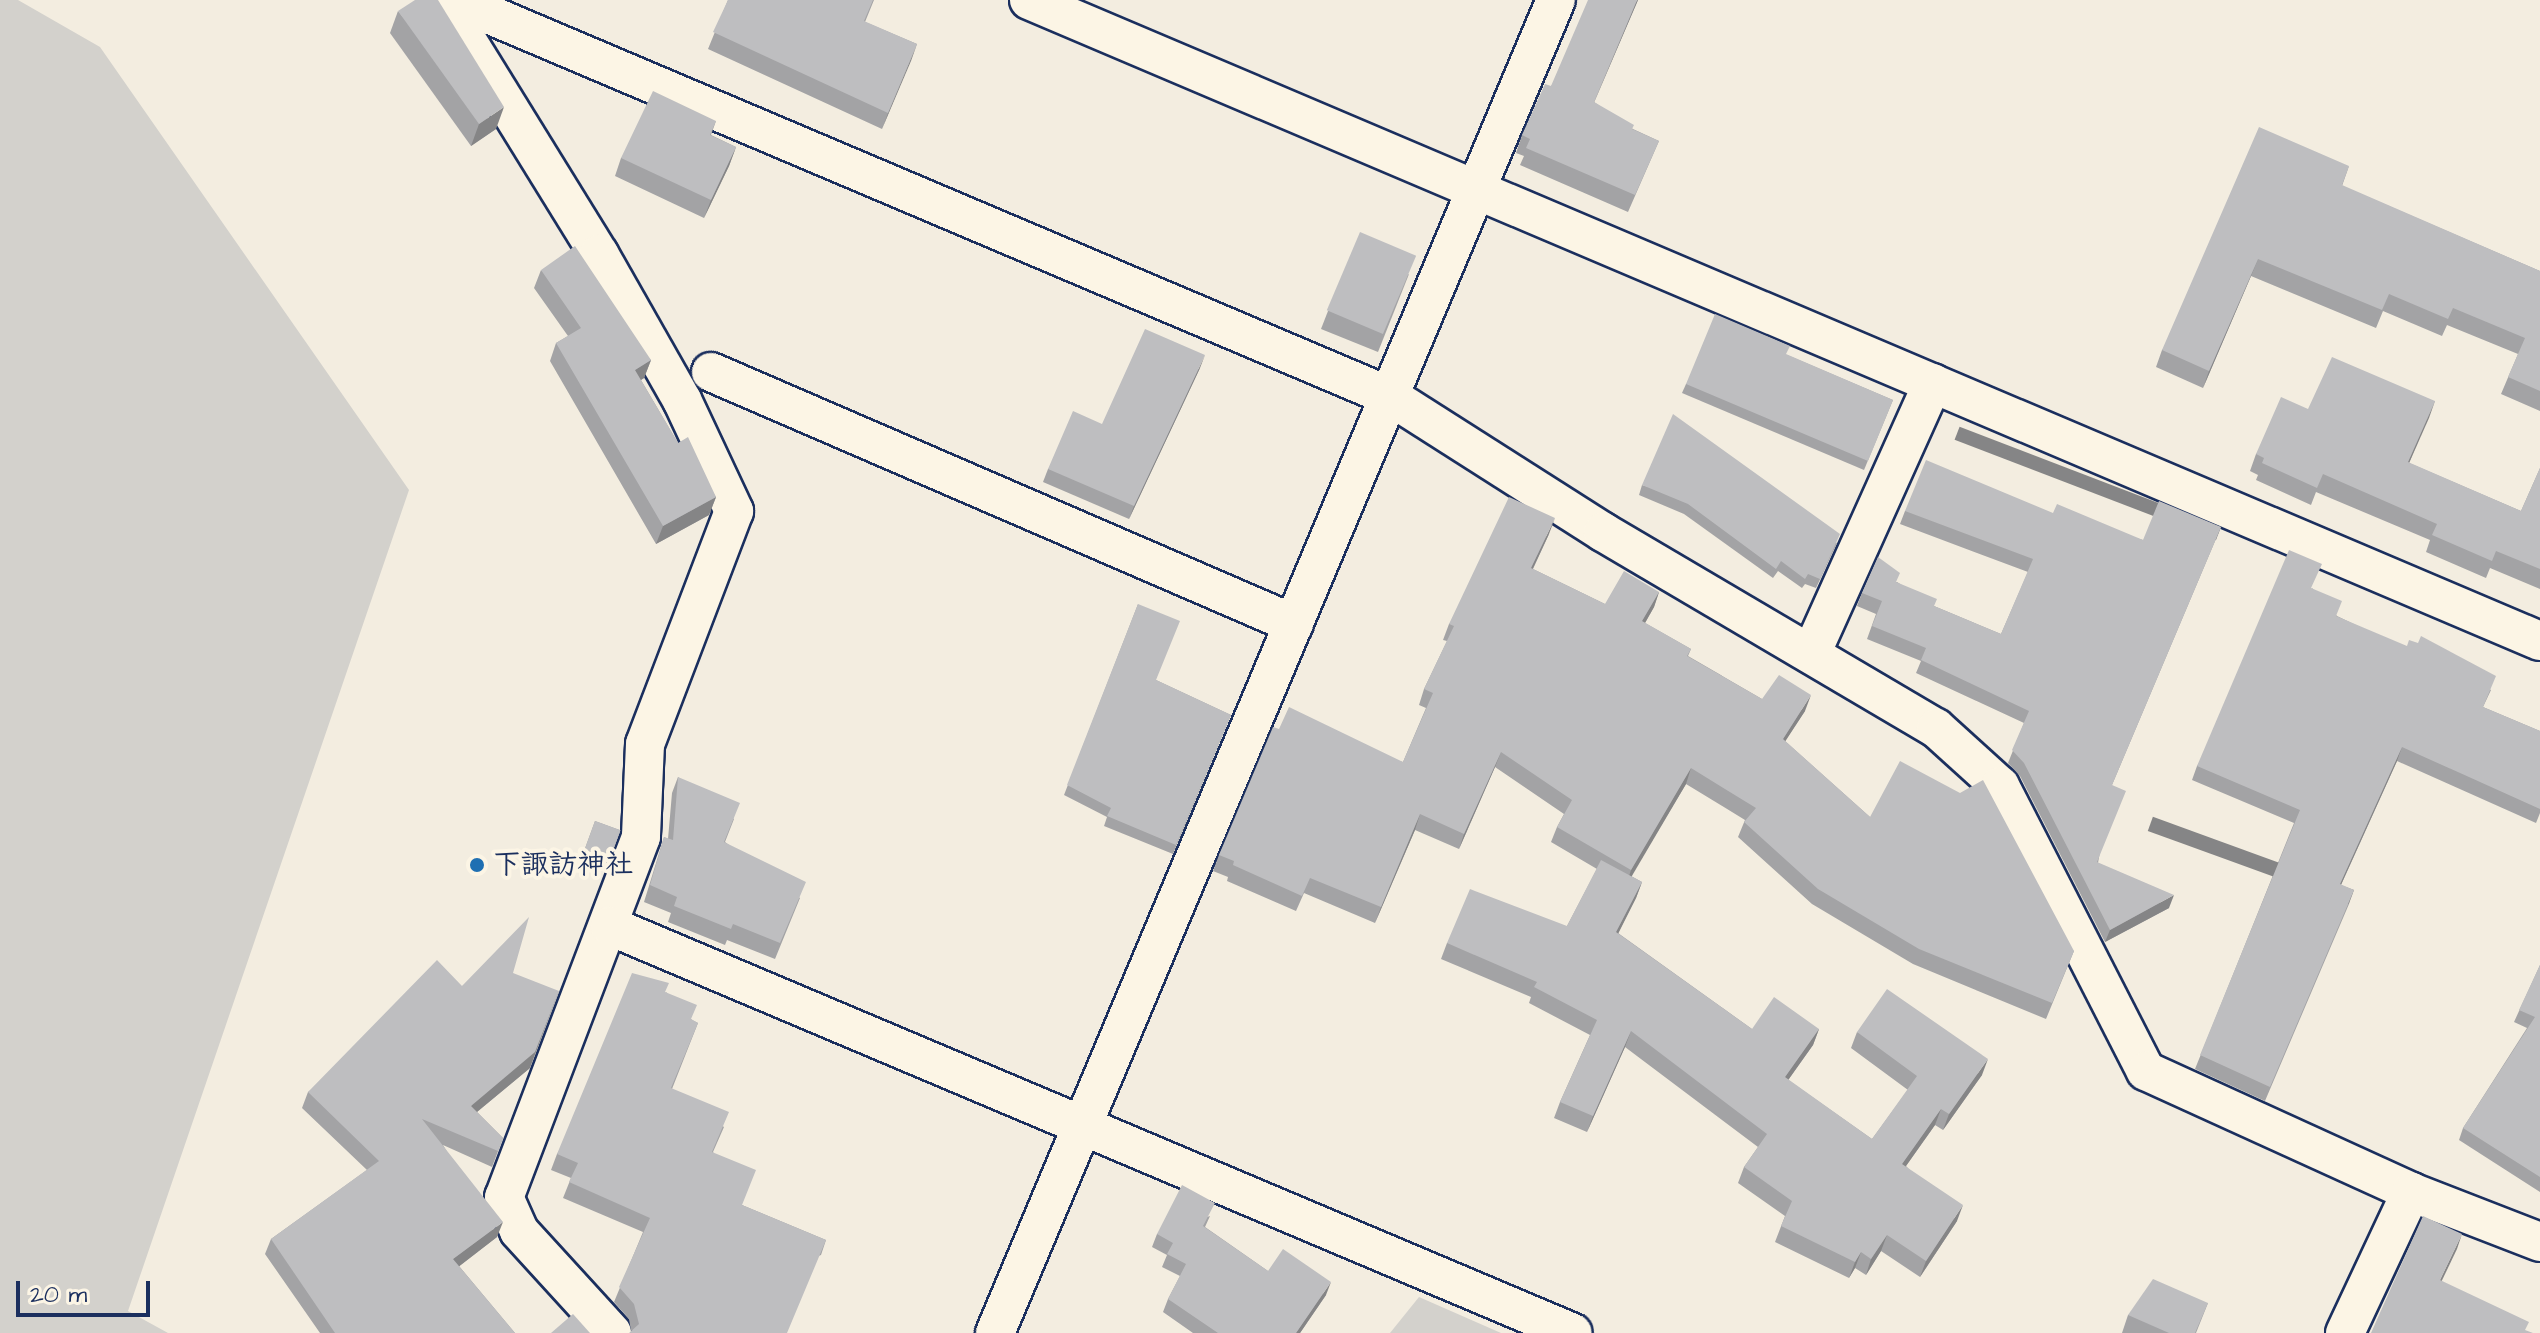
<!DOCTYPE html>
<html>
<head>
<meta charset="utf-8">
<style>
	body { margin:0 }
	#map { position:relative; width:2540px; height:1333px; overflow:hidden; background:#f3ede0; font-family:"Architects Daughter","Klee One",sans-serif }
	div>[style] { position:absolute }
	.green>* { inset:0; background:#d3d1cc }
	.roads { filter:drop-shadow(2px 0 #1b2f5e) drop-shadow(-2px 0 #1b2f5e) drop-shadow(0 2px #1b2f5e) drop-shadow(0 -2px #1b2f5e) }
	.minor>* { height:38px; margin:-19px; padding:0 19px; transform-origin:19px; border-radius:19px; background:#fcf5e5 }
	.wall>* { inset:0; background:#a3a3a5; transform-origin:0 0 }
	.shaded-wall>* { inset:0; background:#858586; transform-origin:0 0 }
	.building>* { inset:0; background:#bebec0; transform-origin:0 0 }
	.dots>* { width:22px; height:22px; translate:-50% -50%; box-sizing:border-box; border:4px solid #fcf5e5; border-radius:50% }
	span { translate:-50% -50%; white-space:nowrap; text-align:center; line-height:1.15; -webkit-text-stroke:8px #fcf5e5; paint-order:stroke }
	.poi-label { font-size:28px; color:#1b2f5e; font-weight:700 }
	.left { translate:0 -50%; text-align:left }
	.scale { position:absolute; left:16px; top:1281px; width:134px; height:36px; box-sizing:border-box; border:4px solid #1b2f5e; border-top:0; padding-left:10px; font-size:24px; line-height:28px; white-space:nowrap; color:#1b2f5e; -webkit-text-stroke:6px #fcf5e5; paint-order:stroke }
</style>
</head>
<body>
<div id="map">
	<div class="green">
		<div style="clip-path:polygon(0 0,18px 0,100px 47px,409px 490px,128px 1311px,168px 1333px,0 1333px)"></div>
		<div style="clip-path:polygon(1419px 1297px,1501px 1333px,1390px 1333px)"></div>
	</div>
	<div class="roads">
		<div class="minor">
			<div style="left:442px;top:0;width:299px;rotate:58.3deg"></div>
			<div style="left:599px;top:254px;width:168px;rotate:60.4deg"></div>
			<div style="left:682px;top:400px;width:123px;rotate:64.9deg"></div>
			<div style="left:734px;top:511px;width:249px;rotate:110.9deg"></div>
			<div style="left:645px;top:744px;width:93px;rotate:92.5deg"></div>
			<div style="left:641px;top:837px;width:385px;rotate:110.8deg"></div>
			<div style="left:504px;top:1197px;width:37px;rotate:66deg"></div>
			<div style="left:519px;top:1231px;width:138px;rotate:47.6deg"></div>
			<div style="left:455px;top:0;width:1017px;rotate:22.98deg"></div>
			<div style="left:1391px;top:397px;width:251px;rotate:32.5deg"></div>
			<div style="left:1603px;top:532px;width:386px;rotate:30.5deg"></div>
			<div style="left:1936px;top:728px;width:86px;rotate:42.2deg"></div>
			<div style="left:2000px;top:786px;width:320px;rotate:62.9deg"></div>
			<div style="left:2146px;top:1071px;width:291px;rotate:24.5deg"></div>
			<div style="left:2411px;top:1192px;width:138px;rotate:21.2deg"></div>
			<div style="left:1029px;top:0;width:1641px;rotate:22.99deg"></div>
			<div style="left:711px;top:372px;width:635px;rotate:23.38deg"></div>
			<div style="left:1811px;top:654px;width:297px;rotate:-65.8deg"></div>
			<div style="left:610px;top:926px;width:1045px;rotate:22.91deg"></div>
			<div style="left:995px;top:1333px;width:1446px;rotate:-67.18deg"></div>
			<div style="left:2345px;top:1333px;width:156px;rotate:-64.9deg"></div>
		</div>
	</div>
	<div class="wall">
		<div style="clip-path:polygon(728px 0,874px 0,865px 22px,917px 44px,882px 129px,708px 49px)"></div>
		<div style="clip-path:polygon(1638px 0,1594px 102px,1633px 129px,1659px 141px,1628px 212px,1520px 165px,1524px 156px,1516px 153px,1522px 135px,1551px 86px)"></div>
		<div style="clip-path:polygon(398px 11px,496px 129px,471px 146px,390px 33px)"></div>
		<div style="clip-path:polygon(716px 121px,711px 135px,736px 147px,729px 166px,704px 218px,615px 176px,621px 158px)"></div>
		<div style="clip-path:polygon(2349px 166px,2342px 186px,2540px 271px,2540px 411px,2501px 394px,2518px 354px,2447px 325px,2442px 336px,2383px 311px,2376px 328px,2251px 276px,2203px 388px,2156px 367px,2162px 350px)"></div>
		<div style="clip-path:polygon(541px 270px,651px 360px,644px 378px,641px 380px,678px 443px,716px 497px,709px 515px,656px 544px,550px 361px,556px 343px,568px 336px,534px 288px)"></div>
		<div style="clip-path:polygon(1409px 274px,1378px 352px,1321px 329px,1328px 311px)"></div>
		<div style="clip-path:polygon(1787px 355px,1893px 400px,1864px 470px,1682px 393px,1686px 384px)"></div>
		<div style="clip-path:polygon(1200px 368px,1129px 519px,1043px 482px,1048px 469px)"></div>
		<div style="clip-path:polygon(2435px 401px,2409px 463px,2521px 511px,2540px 468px,2540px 589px,2490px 568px,2486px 578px,2426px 552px,2430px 540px,2316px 492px,2311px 505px,2256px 480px,2258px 475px,2250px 471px,2256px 454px,2308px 409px)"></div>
		<div style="clip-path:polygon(1642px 485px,1837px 543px,1816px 588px,1805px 584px,1802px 588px,1778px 571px,1773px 578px,1684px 514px,1639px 495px)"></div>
		<div style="clip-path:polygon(1905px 511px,2053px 513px,2143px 540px,2221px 527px,2112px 785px,2098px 863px,2169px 908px,2105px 942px,2020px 776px,2008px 763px,2024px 723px,1916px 673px,1921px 661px,1867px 639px,1876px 614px,1857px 606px,1862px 593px,1897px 582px,1934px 606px,2001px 634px,2028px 572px,1900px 524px)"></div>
		<div style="clip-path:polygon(1549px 534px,1533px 569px,1605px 604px,1659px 592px,1654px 607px,1645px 623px,1691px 649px,1688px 656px,1762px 699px,1805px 711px,1785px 741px,1870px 817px,2074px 951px,2046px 1019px,1913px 964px,1812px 904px,1738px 837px,1745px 820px,1686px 784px,1631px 876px,1642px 882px,1636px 898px,1618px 933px,1752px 1029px,1819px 1029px,1813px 1045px,1788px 1080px,1872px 1139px,1908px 1090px,1851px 1048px,1857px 1032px,1982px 1075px,1943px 1130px,1935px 1125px,1906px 1166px,1957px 1221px,1920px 1277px,1881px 1251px,1866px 1275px,1855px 1268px,1849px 1278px,1775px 1242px,1785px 1216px,1738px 1183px,1744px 1167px,1758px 1147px,1625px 1047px,1587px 1132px,1554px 1118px,1560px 1102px,1590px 1035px,1529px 1003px,1531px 997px,1441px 959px,1447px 943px,1567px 926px,1597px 869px,1551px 842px,1557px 827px,1564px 814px,1495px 767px,1459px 849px,1415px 830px,1375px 923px,1304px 893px,1296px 911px,1227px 881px,1228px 877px,1213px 871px,1219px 855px,1279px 729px,1403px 762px,1426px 708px,1419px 705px,1424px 689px,1447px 641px,1443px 640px,1449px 624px)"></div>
		<div style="clip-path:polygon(2312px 588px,2337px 616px,2491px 690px,2483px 707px,2540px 731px,2540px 813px,2536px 823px,2397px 761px,2341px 885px,2349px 904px,2265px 1101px,2195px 1069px,2294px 823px,2192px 780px,2197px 766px)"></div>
		<div style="clip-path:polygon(1138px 604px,1156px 680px,1231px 715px,1173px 854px,1104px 826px,1107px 817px,1064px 795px)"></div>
		<div style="clip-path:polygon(678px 777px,734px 819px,725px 842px,800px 898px,775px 959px,727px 940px,725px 945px,668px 922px,671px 913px,644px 902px,664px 837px,668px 839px,672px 793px)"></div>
		<div style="left:595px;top:821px;width:27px;height:44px;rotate:20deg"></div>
		<div style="clip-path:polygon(2540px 965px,2540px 1192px,2459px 1140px,2463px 1128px,2527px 1028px,2514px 1022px)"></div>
		<div style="clip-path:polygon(513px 973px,530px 1068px,477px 1112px,503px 1138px,492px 1167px,443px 1145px,497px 1237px,459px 1266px,515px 1333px,320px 1333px,265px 1254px,271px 1239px,367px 1170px,302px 1108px,308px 1092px,462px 986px)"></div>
		<div style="clip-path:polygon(666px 992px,692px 1020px,698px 1023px,672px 1089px,724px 1127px,713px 1152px,742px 1205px,826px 1240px,821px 1255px,631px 1331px,629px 1319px,614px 1302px,643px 1232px,563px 1198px,571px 1178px,551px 1170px,557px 1154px)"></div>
		<div style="clip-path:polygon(1210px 1216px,1205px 1227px,1268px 1271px,1326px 1295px,1300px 1333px,1193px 1333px,1163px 1312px,1168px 1299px,1180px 1276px,1162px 1267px,1167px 1255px,1152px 1247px,1157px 1234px)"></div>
		<div style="clip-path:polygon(2208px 1303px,2196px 1333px,2122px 1333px,2128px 1315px)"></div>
	</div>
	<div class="shaded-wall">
		<div style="clip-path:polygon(1637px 0,1638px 0,1587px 119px,1594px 102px)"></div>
		<div style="clip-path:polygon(917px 44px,911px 61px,882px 129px,888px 113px)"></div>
		<div style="clip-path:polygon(504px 107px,496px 129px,471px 146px,479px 124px)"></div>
		<div style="clip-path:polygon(736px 147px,729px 166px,704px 218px,711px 200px)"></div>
		<div style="clip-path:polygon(2258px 259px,2251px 276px,2203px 388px,2209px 371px)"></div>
		<div style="clip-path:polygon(1205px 355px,1200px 368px,1129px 519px,1134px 506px)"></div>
		<div style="clip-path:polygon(651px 360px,644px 378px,628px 388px,635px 370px)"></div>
		<div style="clip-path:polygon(2435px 401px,2429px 418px,2402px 479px,2408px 462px)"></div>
		<div style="clip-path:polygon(716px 497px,709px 515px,656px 544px,663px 526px)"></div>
		<div style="clip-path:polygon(1555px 518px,1549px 534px,1526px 583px,1531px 568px)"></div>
		<div style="left:2221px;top:527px;width:14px;height:280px;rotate:111deg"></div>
		<div style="clip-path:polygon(1659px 592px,1654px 607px,1637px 637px,1642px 621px)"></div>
		<div style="clip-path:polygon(1811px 695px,1805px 711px,1777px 754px,1783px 739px)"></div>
		<div style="clip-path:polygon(2402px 747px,2397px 761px,2335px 898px,2340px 884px)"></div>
		<div style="clip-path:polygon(1501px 752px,1495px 767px,1459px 849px,1464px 834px)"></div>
		<div style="clip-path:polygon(1691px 768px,1686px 784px,1626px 886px,1631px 870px)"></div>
		<div style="clip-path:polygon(1420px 814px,1415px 830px,1375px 923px,1381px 907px)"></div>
		<div style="clip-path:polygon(1642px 882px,1636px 898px,1611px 948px,1616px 932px)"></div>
		<div style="left:2354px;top:890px;width:15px;height:214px;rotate:110deg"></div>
		<div style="clip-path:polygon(2174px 895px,2169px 908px,2105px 942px,2110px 930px)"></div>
		<div style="clip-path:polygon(559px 991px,530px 1068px,466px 1121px,471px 1106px)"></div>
		<div style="clip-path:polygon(1819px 1029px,1813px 1045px,1779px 1093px,1785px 1077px)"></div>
		<div style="clip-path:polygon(1631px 1031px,1625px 1047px,1587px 1132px,1593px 1116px)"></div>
		<div style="clip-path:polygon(1988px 1059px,1982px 1075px,1943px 1130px,1949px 1114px)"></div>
		<div style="clip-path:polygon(1941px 1109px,1935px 1125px,1896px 1180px,1902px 1164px)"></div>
		<div style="clip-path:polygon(1963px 1205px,1957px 1221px,1920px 1277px,1926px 1261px)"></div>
		<div style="clip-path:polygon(503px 1222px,497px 1237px,448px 1275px,453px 1259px)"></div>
		<div style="clip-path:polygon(2462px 1234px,2457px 1249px,2435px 1295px,2440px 1280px)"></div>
		<div style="clip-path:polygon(1887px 1235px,1881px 1251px,1866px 1275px,1871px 1259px)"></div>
		<div style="clip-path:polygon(1861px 1252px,1855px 1268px,1849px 1278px,1855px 1262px)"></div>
		<div style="clip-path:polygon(1331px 1282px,1326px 1295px,1300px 1333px,1296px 1333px)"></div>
	</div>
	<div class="building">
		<div style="clip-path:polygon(415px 0,438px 0,504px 107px,479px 124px,398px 11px)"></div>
		<div style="clip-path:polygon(728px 0,873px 0,864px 21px,917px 44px,888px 113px,713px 32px)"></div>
		<div style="clip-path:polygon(1588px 0,1637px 0,1594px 102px,1634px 125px,1632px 129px,1659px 141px,1635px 195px,1526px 148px,1530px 139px,1522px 135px,1545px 84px,1551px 86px)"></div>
		<div style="clip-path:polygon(653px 91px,716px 121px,710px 135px,736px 147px,711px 200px,621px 158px)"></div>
		<div style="clip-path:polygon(2259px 127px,2349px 166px,2342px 185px,2540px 271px,2540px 391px,2508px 377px,2525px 338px,2453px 308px,2448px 319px,2389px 294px,2382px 310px,2258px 259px,2209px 371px,2162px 350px)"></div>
		<div style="left:1360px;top:232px;width:61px;height:85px;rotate:23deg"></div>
		<div style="clip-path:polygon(575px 246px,651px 360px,635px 370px,678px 443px,688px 437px,716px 497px,663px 526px,556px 343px,581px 328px,541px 270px)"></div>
		<div style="clip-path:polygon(1715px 314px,1790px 346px,1786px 354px,1893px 400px,1868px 461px,1686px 384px)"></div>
		<div style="clip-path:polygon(1145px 329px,1205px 355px,1134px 506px,1048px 469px,1073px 411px,1102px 424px)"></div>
		<div style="clip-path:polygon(2332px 357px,2435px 401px,2408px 462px,2521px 511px,2540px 468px,2540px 569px,2496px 551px,2492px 561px,2432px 535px,2437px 524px,2323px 474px,2317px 488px,2262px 463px,2264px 458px,2256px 454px,2281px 397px,2308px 409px)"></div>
		<div style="clip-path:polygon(1673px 414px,1840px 534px,1820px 579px,1808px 574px,1805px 579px,1781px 561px,1776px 569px,1688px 504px,1642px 485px)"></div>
		<div style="clip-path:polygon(1926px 460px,2053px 513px,2057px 504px,2143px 540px,2159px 501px,2221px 527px,2112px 785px,2126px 791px,2097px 862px,2174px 895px,2110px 930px,2024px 763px,2012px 750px,2029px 711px,1921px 660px,1926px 648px,1872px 626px,1882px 601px,1862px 593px,1878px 557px,1900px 573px,1896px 582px,1937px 599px,1934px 606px,2001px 634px,2033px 559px,1905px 511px)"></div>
		<div style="clip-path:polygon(1509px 497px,1555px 518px,1531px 568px,1605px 604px,1624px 571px,1659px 592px,1642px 621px,1691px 649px,1687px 656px,1762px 699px,1779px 675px,1811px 695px,1783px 739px,1870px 817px,1900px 761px,1960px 793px,1983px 780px,2074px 951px,2052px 1003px,1919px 949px,1818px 889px,1744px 822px,1756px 808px,1691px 768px,1631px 870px,1557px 827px,1572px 800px,1501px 752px,1464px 834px,1420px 814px,1381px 907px,1310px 878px,1302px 896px,1233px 865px,1234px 861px,1219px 855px,1273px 727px,1279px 729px,1289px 707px,1403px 762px,1433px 693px,1424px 689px,1454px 626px,1449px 624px)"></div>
		<div style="clip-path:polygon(2289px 550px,2322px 564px,2311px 588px,2342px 601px,2336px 616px,2407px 646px,2409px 640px,2418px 643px,2421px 636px,2496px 676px,2483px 707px,2540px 731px,2540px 809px,2402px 747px,2340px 884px,2354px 890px,2270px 1087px,2200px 1055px,2300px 810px,2197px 766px)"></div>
		<div style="clip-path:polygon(1138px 604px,1180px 621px,1156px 680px,1231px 715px,1176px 845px,1107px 816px,1111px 808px,1067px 785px)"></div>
		<div style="clip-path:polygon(678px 777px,740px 803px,724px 842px,806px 882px,780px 943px,733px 924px,731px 929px,674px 906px,677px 897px,650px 885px,664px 837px,673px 840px)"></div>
		<div style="left:595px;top:821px;width:27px;height:35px;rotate:20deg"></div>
		<div style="clip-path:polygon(1601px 860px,1642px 882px,1616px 932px,1752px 1029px,1774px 997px,1819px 1029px,1785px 1077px,1872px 1139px,1917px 1076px,1857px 1032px,1887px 989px,1988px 1059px,1949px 1114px,1941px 1109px,1902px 1164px,1963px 1205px,1926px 1261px,1887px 1235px,1871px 1259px,1861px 1252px,1855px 1262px,1781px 1226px,1792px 1201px,1744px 1167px,1767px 1134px,1631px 1031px,1593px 1116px,1560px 1102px,1597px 1020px,1534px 987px,1537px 982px,1447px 943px,1470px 889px,1567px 926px)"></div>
		<div style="clip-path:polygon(529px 917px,513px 973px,559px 991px,535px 1052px,471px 1106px,503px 1138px,498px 1151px,422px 1119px,503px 1222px,453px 1259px,515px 1333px,335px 1333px,271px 1239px,379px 1161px,308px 1092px,437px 960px,462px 986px)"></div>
		<div style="clip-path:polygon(2540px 965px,2540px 1177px,2463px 1128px,2535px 1017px,2519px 1010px)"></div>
		<div style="clip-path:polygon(632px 973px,669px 983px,665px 992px,697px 1005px,691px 1019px,698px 1023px,671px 1088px,729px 1112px,712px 1152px,756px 1170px,742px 1205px,826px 1240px,787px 1333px,629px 1333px,639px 1324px,634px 1304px,619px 1287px,650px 1218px,569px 1182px,578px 1163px,557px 1154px)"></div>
		<div style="clip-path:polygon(1182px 1185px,1215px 1203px,1203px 1226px,1268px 1271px,1283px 1249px,1331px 1282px,1296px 1333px,1218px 1333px,1168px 1299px,1186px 1264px,1167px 1254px,1173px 1243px,1157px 1234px)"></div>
		<div style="clip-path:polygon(2423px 1216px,2462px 1234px,2440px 1280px,2529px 1322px,2525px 1330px,2533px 1333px,2371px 1333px)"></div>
		<div style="clip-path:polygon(2153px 1279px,2208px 1303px,2195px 1333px,2169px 1333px,2128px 1315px)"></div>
		<div style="clip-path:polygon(573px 1314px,590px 1333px,551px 1333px)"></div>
	</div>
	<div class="dots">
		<div style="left:477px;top:865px;background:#1f6fb2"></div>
	</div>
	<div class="poi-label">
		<span class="left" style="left:493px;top:865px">下諏訪神社</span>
	</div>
	<div class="scale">20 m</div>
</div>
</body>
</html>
